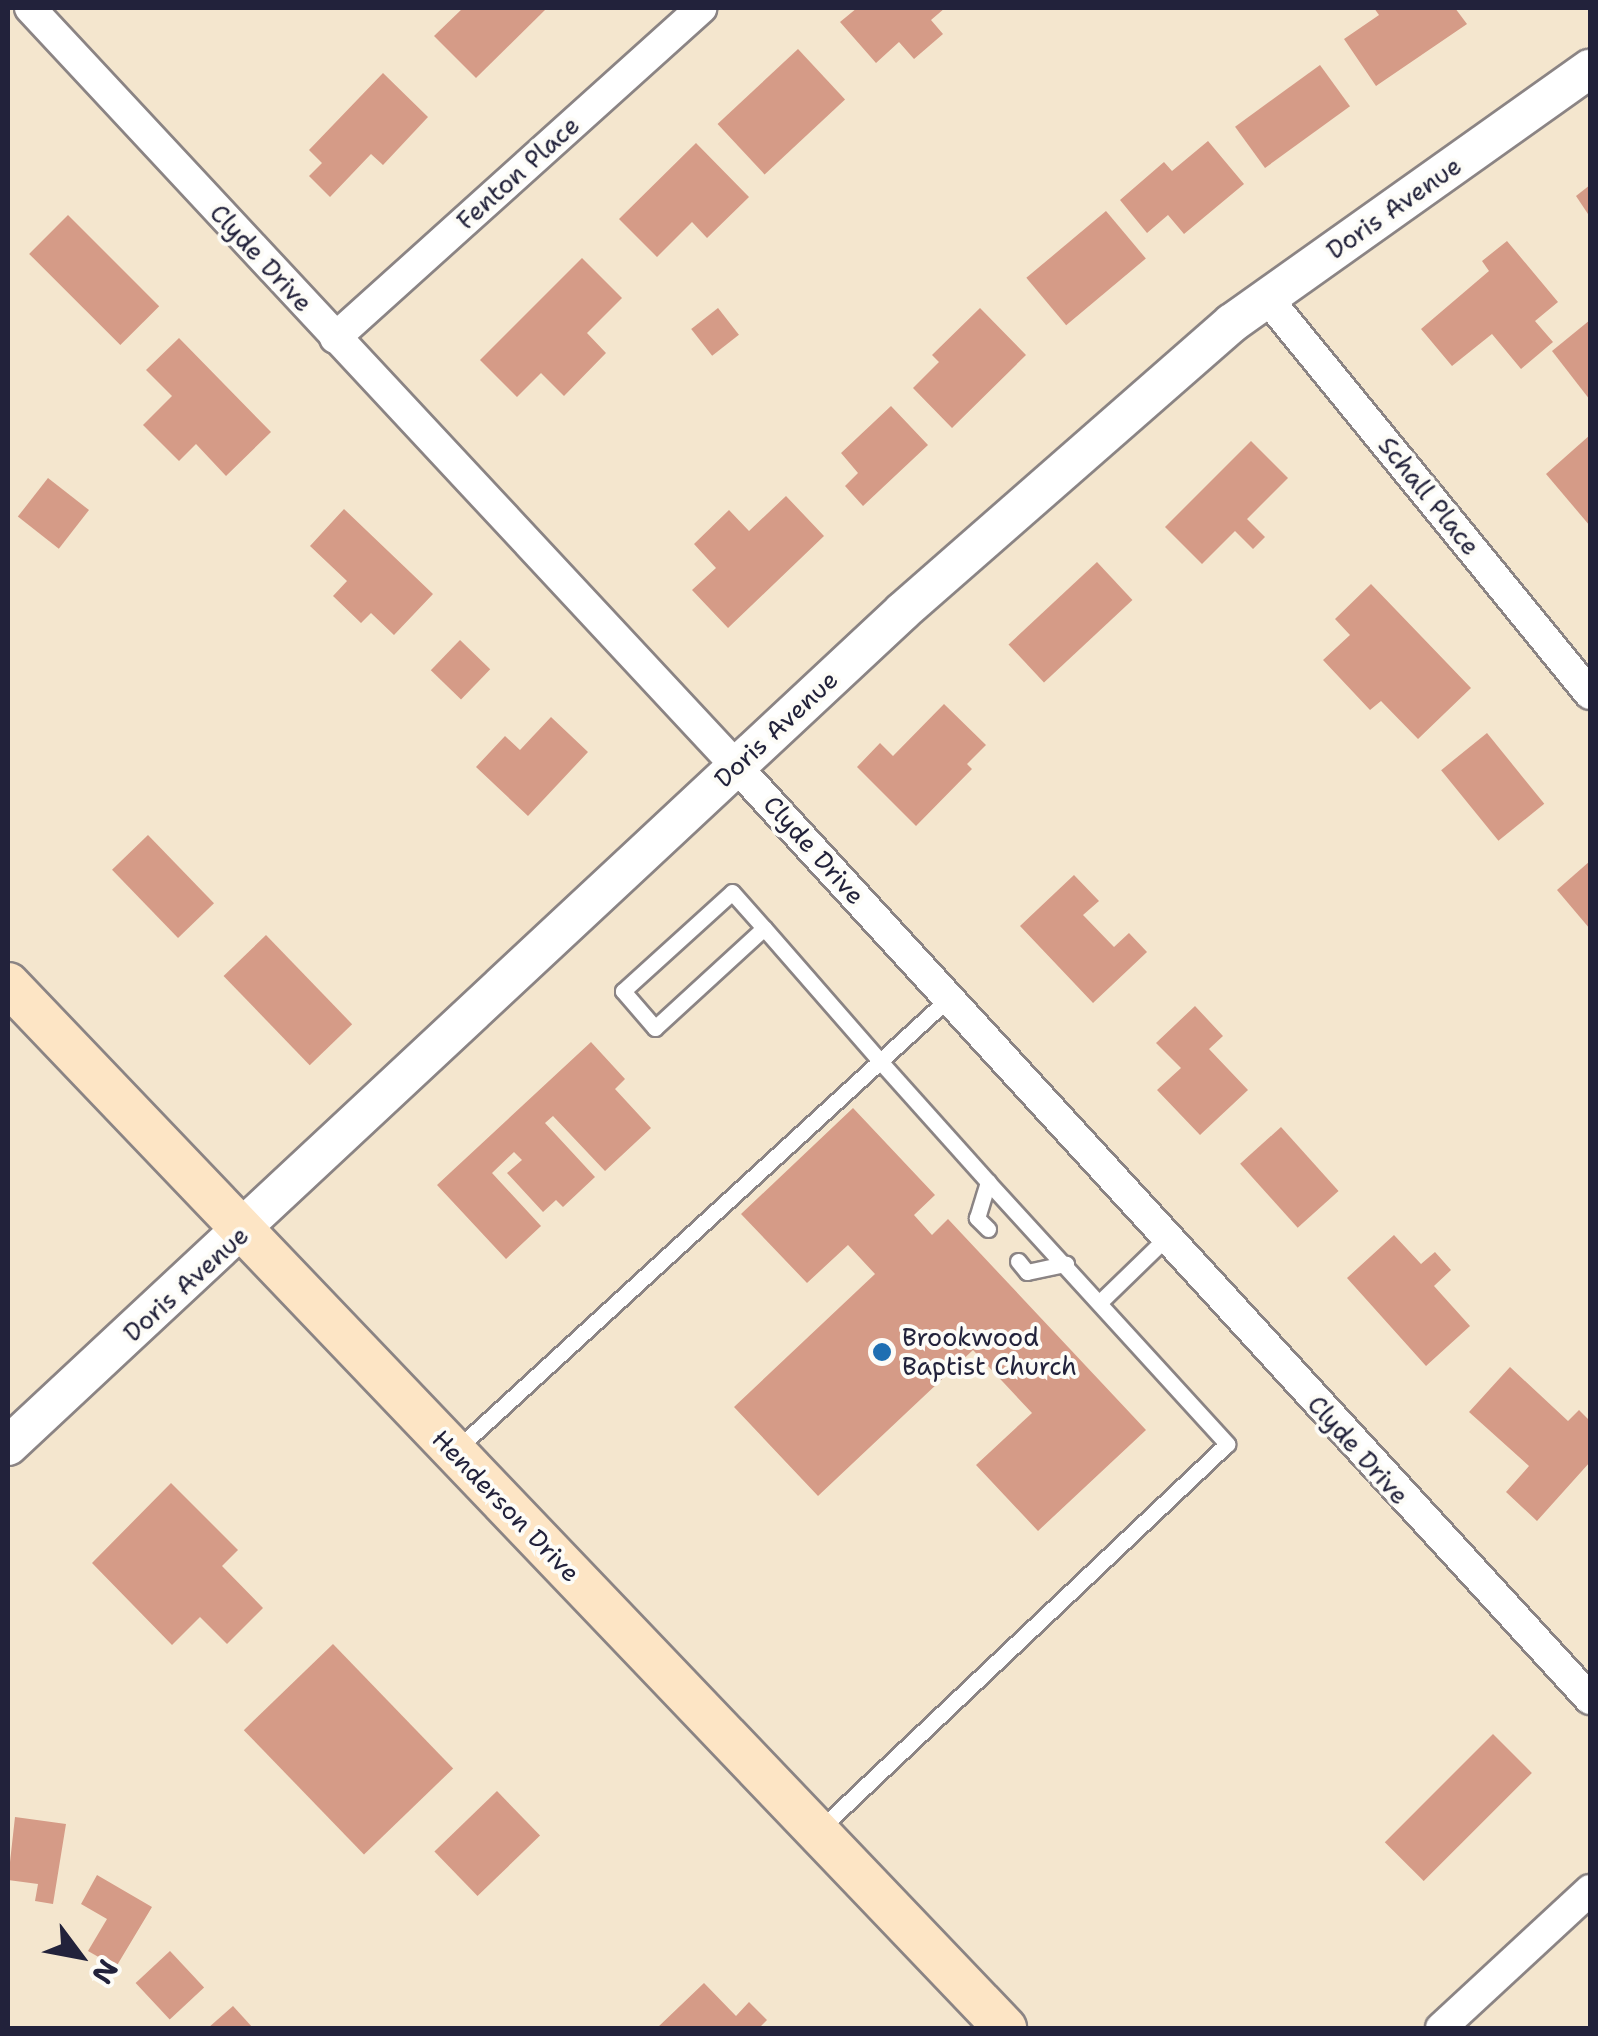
<!DOCTYPE html>
<html>
<head>
<meta charset="utf-8">
<style>
	body { margin:0 }
	#map { position:relative; width:1598px; height:2036px; overflow:hidden; background:#f4e6ce; font-family:"Shantell Sans",sans-serif }
	div>[style] { position:absolute }
	.building>* { inset:0; background:#d59b87; transform-origin:0 0 }
	.roads { filter:drop-shadow(2px 0 #8b8484) drop-shadow(-2px 0 #8b8484) drop-shadow(0 2px #8b8484) drop-shadow(0 -2px #8b8484) }
	.service>* { height:15px; margin:-7.5px; padding:0 7.5px; transform-origin:7.5px; border-radius:7.5px; background:#fff }
	.minor>* { height:30px; margin:-15px; padding:0 15px; transform-origin:15px; border-radius:15px; background:#fff }
	.tertiary>* { height:38px; margin:-19px; padding:0 19px; transform-origin:19px; border-radius:19px; background:#fff }
	.secondary>* { height:42px; margin:-21px; padding:0 21px; transform-origin:21px; border-radius:21px; background:#fde5c5 }
	.dots>* { width:28px; height:28px; translate:-50% -50%; box-sizing:border-box; border:5px solid #fdfcf7; border-radius:50% }
	span { translate:-50% -50%; white-space:nowrap; text-align:center; line-height:1.15; -webkit-text-stroke:8px #fdfcf7; paint-order:stroke }
	.street-label { font-size:25px; color:#22223b }
	.poi-label { font-size:25px; color:#22223b }
	.left { translate:0 -50%; text-align:left }
	.frame { position:absolute; inset:0; border:10px solid #22223b; pointer-events:none }
	.north { position:absolute; left:30px; top:1906px; width:100px; height:100px; -webkit-text-stroke:8px #fdfcf7; paint-order:stroke; rotate:122deg; font-size:28px; font-weight:700; line-height:40px; text-align:center; color:#22223b }
	.north::after { content:''; display:block; margin:auto; width:35px; height:45px; background:#22223b; clip-path:polygon(50% 0,100% 100%,50% 72%,0 100%) }
</style>
</head>
<body>
<div id="map">
	<div class="building">
		<div style="clip-path:polygon(463px 8px,547px 8px,476px 78px,434px 36px)"></div>
		<div style="clip-path:polygon(857px 8px,945px 8px,931px 20px,943px 34px,914px 59px,899px 42px,876px 63px,840px 22px)"></div>
		<div style="clip-path:polygon(1374px 8px,1455px 8px,1467px 24px,1376px 86px,1344px 39px,1379px 15px)"></div>
		<div style="left:798px;top:49px;width:69px;height:110px;rotate:47deg"></div>
		<div style="left:1320px;top:65px;width:51px;height:105px;rotate:54deg"></div>
		<div style="clip-path:polygon(383px 73px,428px 117px,383px 165px,371px 154px,330px 197px,309px 176px,322px 163px,309px 150px)"></div>
		<div style="clip-path:polygon(1208px 141px,1244px 184px,1184px 234px,1168px 215px,1147px 233px,1120px 200px,1164px 162px,1172px 171px)"></div>
		<div style="clip-path:polygon(696px 143px,749px 197px,707px 238px,692px 222px,657px 257px,619px 219px)"></div>
		<div style="clip-path:polygon(1590px 185px,1590px 217px,1576px 196px)"></div>
		<div style="left:1106px;top:211px;width:62px;height:104px;rotate:50deg"></div>
		<div style="left:68px;top:215px;width:129px;height:55px;rotate:45deg"></div>
		<div style="clip-path:polygon(1507px 241px,1558px 302px,1535px 321px,1553px 342px,1521px 369px,1492px 334px,1452px 366px,1421px 329px,1489px 271px,1482px 261px)"></div>
		<div style="clip-path:polygon(582px 258px,622px 298px,587px 333px,606px 353px,564px 396px,541px 373px,517px 397px,480px 360px)"></div>
		<div style="left:718px;top:308px;width:34px;height:34px;rotate:52deg"></div>
		<div style="clip-path:polygon(980px 308px,1026px 355px,952px 428px,913px 388px,939px 362px,932px 355px)"></div>
		<div style="clip-path:polygon(1590px 320px,1590px 400px,1552px 351px)"></div>
		<div style="clip-path:polygon(179px 338px,271px 432px,226px 476px,196px 444px,179px 461px,143px 425px,172px 396px,146px 370px)"></div>
		<div style="clip-path:polygon(891px 406px,928px 445px,863px 506px,845px 486px,858px 473px,841px 453px)"></div>
		<div style="clip-path:polygon(1590px 435px,1590px 526px,1546px 474px)"></div>
		<div style="clip-path:polygon(1251px 441px,1288px 478px,1247px 519px,1265px 537px,1253px 549px,1235px 531px,1202px 564px,1165px 527px)"></div>
		<div style="left:48px;top:478px;width:52px;height:49px;rotate:38deg"></div>
		<div style="clip-path:polygon(786px 496px,824px 536px,728px 628px,692px 590px,716px 568px,694px 544px,729px 510px,749px 531px)"></div>
		<div style="clip-path:polygon(344px 509px,433px 594px,394px 635px,371px 613px,361px 623px,333px 596px,347px 581px,310px 546px)"></div>
		<div style="left:1097px;top:562px;width:52px;height:121px;rotate:47deg"></div>
		<div style="clip-path:polygon(1371px 584px,1471px 688px,1418px 739px,1381px 701px,1370px 710px,1323px 660px,1350px 635px,1335px 619px)"></div>
		<div style="left:460px;top:640px;width:42px;height:42px;rotate:44deg"></div>
		<div style="clip-path:polygon(944px 704px,986px 745px,967px 764px,972px 769px,916px 826px,857px 767px,880px 743px,893px 756px)"></div>
		<div style="clip-path:polygon(551px 717px,588px 752px,528px 816px,476px 767px,505px 736px,520px 750px)"></div>
		<div style="left:1487px;top:733px;width:91px;height:59px;rotate:51deg"></div>
		<div style="left:148px;top:835px;width:95px;height:50px;rotate:46deg"></div>
		<div style="clip-path:polygon(1590px 861px,1590px 929px,1557px 890px)"></div>
		<div style="clip-path:polygon(1074px 875px,1099px 901px,1083px 915px,1114px 947px,1129px 933px,1147px 952px,1093px 1003px,1020px 926px)"></div>
		<div style="left:266px;top:935px;width:124px;height:59px;rotate:46deg"></div>
		<div style="clip-path:polygon(1195px 1006px,1223px 1036px,1209px 1049px,1248px 1090px,1200px 1135px,1157px 1090px,1181px 1068px,1156px 1043px)"></div>
		<div style="clip-path:polygon(591px 1042px,625px 1079px,615px 1089px,651px 1128px,605px 1171px,553px 1116px,545px 1123px,595px 1177px,563px 1207px,556px 1200px,543px 1212px,507px 1173px,522px 1160px,514px 1152px,492px 1173px,541px 1226px,506px 1259px,437px 1185px)"></div>
		<div style="clip-path:polygon(853px 1108px,935px 1195px,914px 1215px,932px 1235px,948px 1219px,1146px 1430px,1038px 1531px,976px 1465px,1032px 1413px,973px 1350px,818px 1496px,734px 1407px,875px 1274px,848px 1245px,807px 1283px,741px 1214px)"></div>
		<div style="left:1281px;top:1127px;width:86px;height:55px;rotate:48deg"></div>
		<div style="clip-path:polygon(1394px 1235px,1421px 1264px,1435px 1252px,1451px 1270px,1434px 1286px,1470px 1326px,1426px 1366px,1347px 1278px)"></div>
		<div style="clip-path:polygon(1510px 1367px,1568px 1421px,1579px 1410px,1590px 1421px,1590px 1462px,1537px 1521px,1506px 1492px,1529px 1466px,1469px 1412px)"></div>
		<div style="clip-path:polygon(171px 1483px,238px 1550px,222px 1566px,263px 1608px,227px 1644px,200px 1617px,172px 1645px,92px 1563px)"></div>
		<div style="left:333px;top:1644px;width:173px;height:124px;rotate:46deg"></div>
		<div style="left:1493px;top:1734px;width:55px;height:153px;rotate:45deg"></div>
		<div style="left:497px;top:1791px;width:62px;height:87px;rotate:46deg"></div>
		<div style="clip-path:polygon(15px 1817px,66px 1824px,53px 1904px,35px 1901px,38px 1884px,8px 1880px)"></div>
		<div style="clip-path:polygon(97px 1875px,152px 1907px,116px 1967px,88px 1951px,107px 1919px,81px 1904px)"></div>
		<div style="left:170px;top:1951px;width:50px;height:47px;rotate:47deg"></div>
		<div style="clip-path:polygon(704px 1983px,736px 2016px,749px 2002px,767px 2020px,759px 2028px,657px 2028px)"></div>
		<div style="clip-path:polygon(233px 2006px,253px 2028px,208px 2028px)"></div>
	</div>
	<div class="roads">
		<div class="service">
			<div style="left:764px;top:928px;width:148px;rotate:137.5deg"></div>
			<div style="left:655px;top:1028px;width:49px;rotate:-130.9deg"></div>
			<div style="left:623px;top:991px;width:147px;rotate:-42.2deg"></div>
			<div style="left:732px;top:892px;width:48px;rotate:48.4deg"></div>
			<div style="left:764px;top:928px;width:175px;rotate:48.9deg"></div>
			<div style="left:879px;top:1060px;width:164px;rotate:48.2deg"></div>
			<div style="left:988px;top:1182px;width:355px;rotate:47.6deg"></div>
			<div style="left:1227px;top:1444px;width:560px;rotate:136.59deg"></div>
			<div style="left:988px;top:1229px;width:16px;rotate:-135deg"></div>
			<div style="left:977px;top:1218px;width:38px;rotate:-73deg"></div>
			<div style="left:1018px;top:1261px;width:14px;rotate:51deg"></div>
			<div style="left:1027px;top:1272px;width:40px;rotate:-12deg"></div>
			<div style="left:1101px;top:1301px;width:92px;rotate:-44.1deg"></div>
			<div style="left:458px;top:1448px;width:666px;rotate:-42.51deg"></div>
		</div>
		<div class="minor">
			<div style="left:30px;top:8px;width:1036px;rotate:47.03deg"></div>
			<div style="left:736px;top:766px;width:1265px;rotate:47.53deg"></div>
			<div style="left:1267px;top:298px;width:511px;rotate:50.8deg"></div>
			<div style="left:335px;top:338px;width:493px;rotate:-42deg"></div>
			<div style="left:1441px;top:2028px;width:203px;rotate:-42.8deg"></div>
		</div>
		<div class="tertiary">
			<div style="left:8px;top:1446px;width:1224px;rotate:-43.01deg"></div>
			<div style="left:903px;top:611px;width:437px;rotate:-41.2deg"></div>
			<div style="left:1232px;top:323px;width:439px;rotate:-35.4deg"></div>
		</div>
		<div class="secondary">
			<div style="left:8px;top:984px;width:1444px;rotate:46.32deg"></div>
		</div>
	</div>
	<div class="dots">
		<div style="left:882px;top:1352px;background:#1f6fb2"></div>
	</div>
	<div class="street-label">
		<span style="left:518px;top:173px;rotate:-42deg">Fenton Place</span>
		<span style="left:1394px;top:208px;rotate:-35deg">Doris Avenue</span>
		<span style="left:261px;top:258px;rotate:47deg">Clyde Drive</span>
		<span style="left:1429px;top:496px;rotate:51deg">Schall Place</span>
		<span style="left:776px;top:729px;rotate:-43deg">Doris Avenue</span>
		<span style="left:814px;top:850px;rotate:48deg">Clyde Drive</span>
		<span style="left:186px;top:1284px;rotate:-42deg">Doris Avenue</span>
		<span style="left:1358px;top:1450px;rotate:48deg">Clyde Drive</span>
		<span style="left:506px;top:1506px;rotate:46deg">Henderson Drive</span>
	</div>
	<div class="poi-label">
		<span class="left" style="left:902px;top:1352px">Brookwood<br>Baptist Church</span>
	</div>
	<div class="frame"></div>
	<div class="north">N</div>
</div>
</body>
</html>
